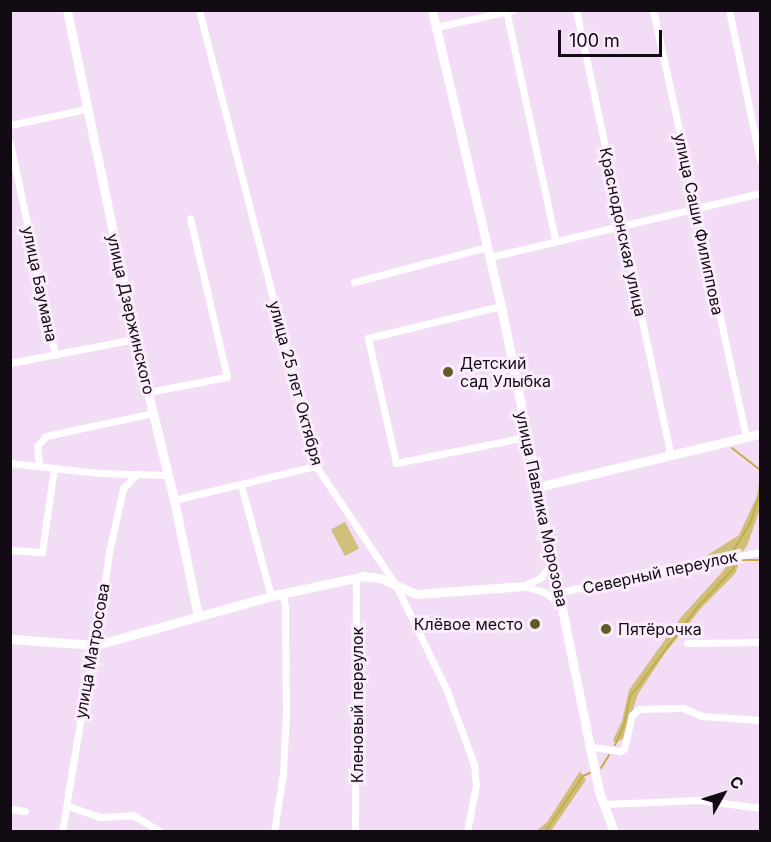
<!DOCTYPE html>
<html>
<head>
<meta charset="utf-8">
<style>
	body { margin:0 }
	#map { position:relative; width:771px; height:842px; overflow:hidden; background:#f3dcf5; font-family:Inter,sans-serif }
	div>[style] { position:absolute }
	.green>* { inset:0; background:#cfbf7b; transform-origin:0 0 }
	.stream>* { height:2px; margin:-1px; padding:0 1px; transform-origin:1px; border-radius:1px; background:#c3ad46 }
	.minor>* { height:7px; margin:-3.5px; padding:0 3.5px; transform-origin:3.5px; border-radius:3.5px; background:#fff }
	.tertiary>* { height:9px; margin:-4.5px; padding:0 4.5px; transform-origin:4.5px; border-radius:4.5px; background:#fff }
	.dots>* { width:16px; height:16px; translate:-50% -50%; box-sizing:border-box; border:3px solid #fbedfc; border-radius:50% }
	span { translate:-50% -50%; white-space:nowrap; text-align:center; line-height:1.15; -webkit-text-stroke:6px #fbedfc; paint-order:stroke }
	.street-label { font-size:16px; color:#130b14 }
	.poi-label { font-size:16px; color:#130b14 }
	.left { translate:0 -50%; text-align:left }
	.right { translate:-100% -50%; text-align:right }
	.frame { position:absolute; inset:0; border:12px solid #130b14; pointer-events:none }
	.north { position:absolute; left:693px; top:764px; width:60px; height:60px; -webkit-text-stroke:4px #fbedfc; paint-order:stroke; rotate:51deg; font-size:16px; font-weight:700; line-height:24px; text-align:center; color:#130b14 }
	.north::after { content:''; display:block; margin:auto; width:21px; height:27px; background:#130b14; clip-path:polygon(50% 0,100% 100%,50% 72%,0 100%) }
	.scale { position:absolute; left:558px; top:30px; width:104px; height:27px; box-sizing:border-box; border:3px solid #130b14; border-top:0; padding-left:8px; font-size:18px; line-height:21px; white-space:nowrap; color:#130b14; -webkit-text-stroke:4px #fbedfc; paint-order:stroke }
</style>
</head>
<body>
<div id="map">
	<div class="green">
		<div style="clip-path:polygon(760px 475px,760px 509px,747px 546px,743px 551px,710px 558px,706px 556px,739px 535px,757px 496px)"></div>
		<div style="left:345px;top:522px;width:30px;height:16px;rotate:62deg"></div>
		<div style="clip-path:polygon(729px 560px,735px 560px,738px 566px,735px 574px,703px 606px,665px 653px,638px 694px,623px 739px,616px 743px,613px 740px,622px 721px,629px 690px,682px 616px,724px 570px)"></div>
		<div style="clip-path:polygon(580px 771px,586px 780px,551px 831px,536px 831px,547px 822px)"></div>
	</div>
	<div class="stream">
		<div style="left:732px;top:448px;width:36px;rotate:38deg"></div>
		<div style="left:731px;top:554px;width:36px;rotate:-58deg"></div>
		<div style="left:750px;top:524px;width:33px;rotate:-72deg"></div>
		<div style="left:736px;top:560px;width:24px"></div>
		<div style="left:615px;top:745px;width:22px;rotate:-66deg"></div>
		<div style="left:624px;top:725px;width:29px;rotate:-78deg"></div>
		<div style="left:630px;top:697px;width:110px;rotate:-53.1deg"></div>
		<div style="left:696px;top:609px;width:56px;rotate:-47.2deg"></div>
		<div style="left:734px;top:568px;width:8px;rotate:-104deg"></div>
		<div style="left:601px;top:768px;width:15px;rotate:-58deg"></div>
		<div style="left:545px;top:832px;width:68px;rotate:-55.8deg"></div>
		<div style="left:583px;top:776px;width:10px;rotate:-24deg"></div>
	</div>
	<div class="minor">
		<div style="left:199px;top:10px;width:471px;rotate:75.6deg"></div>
		<div style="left:316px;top:466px;width:143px;rotate:56.1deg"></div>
		<div style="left:396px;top:585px;width:118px;rotate:64.3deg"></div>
		<div style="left:447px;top:691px;width:78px;rotate:69.7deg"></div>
		<div style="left:474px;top:764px;width:21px;rotate:85deg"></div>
		<div style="left:476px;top:785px;width:48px;rotate:100.8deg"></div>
		<div style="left:506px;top:10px;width:234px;rotate:77.9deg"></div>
		<div style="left:576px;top:10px;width:454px;rotate:78deg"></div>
		<div style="left:653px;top:10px;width:437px;rotate:77.7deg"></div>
		<div style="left:729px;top:10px;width:153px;rotate:78.3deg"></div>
		<div style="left:436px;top:27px;width:79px;rotate:-12.4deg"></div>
		<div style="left:10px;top:125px;width:78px;rotate:-11.9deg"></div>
		<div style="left:10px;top:143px;width:216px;rotate:78deg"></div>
		<div style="left:490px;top:257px;width:277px;rotate:-13.3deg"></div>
		<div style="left:354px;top:282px;width:138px;rotate:-14.7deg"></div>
		<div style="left:501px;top:306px;width:137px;rotate:166.5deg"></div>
		<div style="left:368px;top:338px;width:128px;rotate:77.4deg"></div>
		<div style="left:396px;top:463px;width:133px;rotate:-11.3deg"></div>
		<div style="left:10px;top:363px;width:127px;rotate:-10.9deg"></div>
		<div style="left:149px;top:392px;width:79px;rotate:-10.9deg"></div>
		<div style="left:227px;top:377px;width:163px;rotate:-103.1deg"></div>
		<div style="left:10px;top:463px;width:89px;rotate:6.5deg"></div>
		<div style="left:98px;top:473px;width:70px;rotate:1.6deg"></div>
		<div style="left:39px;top:466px;width:20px;rotate:-96deg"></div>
		<div style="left:37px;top:446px;width:13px;rotate:-48deg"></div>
		<div style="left:46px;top:436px;width:109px;rotate:-12.1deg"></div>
		<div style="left:241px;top:485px;width:115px;rotate:74.9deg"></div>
		<div style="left:174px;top:500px;width:146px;rotate:-13.5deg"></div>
		<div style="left:10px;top:550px;width:32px;rotate:4deg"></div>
		<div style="left:42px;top:552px;width:85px;rotate:-81.9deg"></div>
		<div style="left:525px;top:585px;width:17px;rotate:-25deg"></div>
		<div style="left:540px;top:578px;width:19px;rotate:-51deg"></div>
		<div style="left:524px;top:586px;width:21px;rotate:17deg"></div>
		<div style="left:544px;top:592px;width:21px;rotate:35deg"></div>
		<div style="left:559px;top:592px;width:205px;rotate:-11.3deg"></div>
		<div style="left:687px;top:643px;width:73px;rotate:-0.8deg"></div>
		<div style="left:592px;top:747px;width:28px;rotate:8deg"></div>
		<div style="left:620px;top:751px;width:4px;rotate:-27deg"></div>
		<div style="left:624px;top:749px;width:35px;rotate:-77deg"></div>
		<div style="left:632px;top:715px;width:9px;rotate:-41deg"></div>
		<div style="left:639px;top:709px;width:44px;rotate:-1.3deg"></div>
		<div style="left:683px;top:708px;width:21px;rotate:23deg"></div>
		<div style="left:702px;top:716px;width:58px;rotate:3.9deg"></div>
		<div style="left:603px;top:804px;width:96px;rotate:-2.4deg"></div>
		<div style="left:699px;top:800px;width:62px;rotate:7.5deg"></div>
		<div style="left:68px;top:806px;width:34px;rotate:19deg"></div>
		<div style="left:100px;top:817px;width:33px;rotate:-3deg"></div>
		<div style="left:133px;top:815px;width:33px;rotate:31deg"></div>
		<div style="left:10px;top:809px;width:15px;rotate:8deg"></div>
		<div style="left:62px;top:832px;width:111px;rotate:-80.7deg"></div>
		<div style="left:80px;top:722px;width:79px;rotate:-78.3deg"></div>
		<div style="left:96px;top:645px;width:94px;rotate:-82deg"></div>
		<div style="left:109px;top:552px;width:65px;rotate:-77.5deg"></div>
		<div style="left:123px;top:489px;width:18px;rotate:-49deg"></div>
		<div style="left:274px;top:832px;width:60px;rotate:-81.3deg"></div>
		<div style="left:283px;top:773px;width:62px;rotate:-87.2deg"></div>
		<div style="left:286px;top:711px;width:104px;rotate:-90.6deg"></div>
		<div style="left:285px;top:607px;width:13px;rotate:-99deg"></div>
		<div style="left:355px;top:832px;width:254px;rotate:-89.8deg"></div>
	</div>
	<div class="tertiary">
		<div style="left:67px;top:10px;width:336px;rotate:78.3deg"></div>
		<div style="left:135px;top:339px;width:166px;rotate:76.4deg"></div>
		<div style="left:174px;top:500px;width:118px;rotate:78.3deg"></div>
		<div style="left:432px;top:10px;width:304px;rotate:76.9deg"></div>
		<div style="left:501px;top:306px;width:493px;rotate:78.6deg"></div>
		<div style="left:598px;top:789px;width:46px;rotate:69.6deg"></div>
		<div style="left:537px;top:487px;width:229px;rotate:-13.4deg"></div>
		<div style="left:10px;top:639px;width:86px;rotate:4deg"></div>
		<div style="left:96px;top:645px;width:182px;rotate:-15.6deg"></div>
		<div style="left:271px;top:596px;width:95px;rotate:-12.1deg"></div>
		<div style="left:364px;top:576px;width:16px;rotate:7deg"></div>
		<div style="left:380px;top:578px;width:39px;rotate:24deg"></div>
		<div style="left:416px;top:594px;width:108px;rotate:-4.2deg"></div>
	</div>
	<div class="dots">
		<div style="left:448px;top:372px;background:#655a26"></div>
		<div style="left:535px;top:624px;background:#655a26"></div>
		<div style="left:606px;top:629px;background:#655a26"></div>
	</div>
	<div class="street-label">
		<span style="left:699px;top:224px;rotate:78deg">улица Саши Филиппова</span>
		<span style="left:623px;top:232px;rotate:78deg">Краснодонская улица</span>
		<span style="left:40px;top:284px;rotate:78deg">улица Баумана</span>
		<span style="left:131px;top:314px;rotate:77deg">улица Дзержинского</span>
		<span style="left:296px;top:383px;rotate:75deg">улица 25 лет Октября</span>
		<span style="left:542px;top:509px;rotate:78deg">улица Павлика Морозова</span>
		<span style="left:660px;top:572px;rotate:-12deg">Северный переулок</span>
		<span style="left:92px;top:651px;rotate:-80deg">улица Матросова</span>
		<span style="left:357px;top:705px;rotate:-90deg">Кленовый переулок</span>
	</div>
	<div class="poi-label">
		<span class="left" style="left:460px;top:372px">Детский<br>сад Улыбка</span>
		<span class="right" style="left:523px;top:624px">Клёвое место</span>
		<span class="left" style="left:618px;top:629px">Пятёрочка</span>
	</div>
	<div class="frame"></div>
	<div class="north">С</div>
	<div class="scale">100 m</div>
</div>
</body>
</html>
